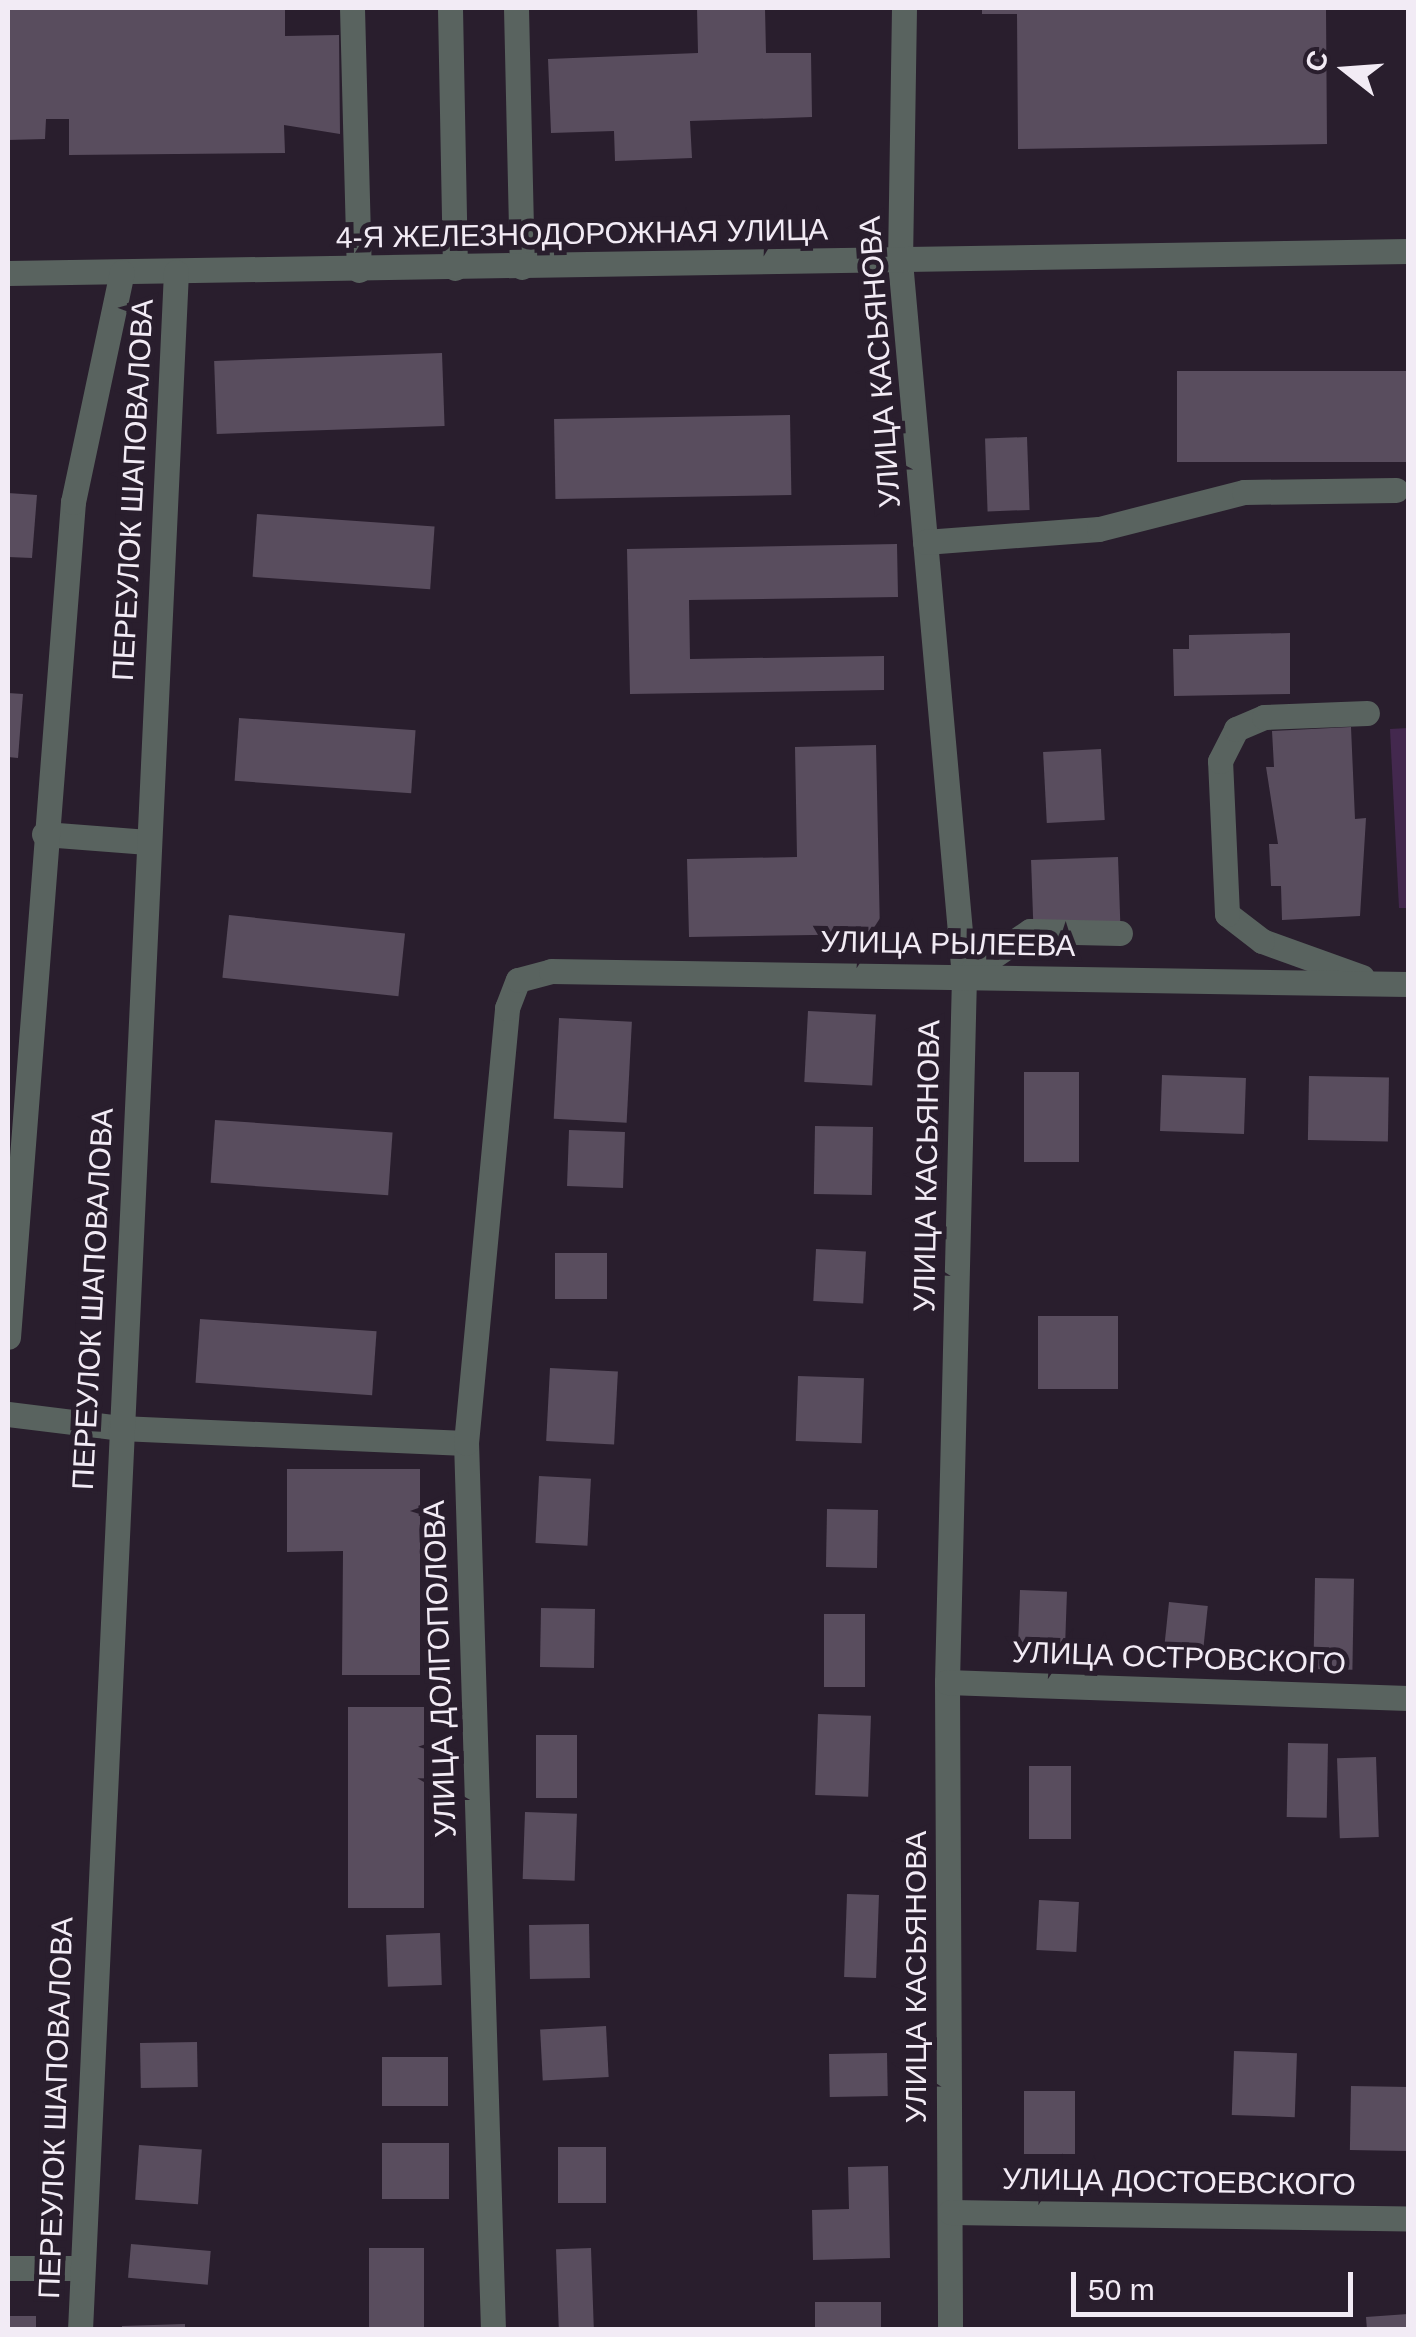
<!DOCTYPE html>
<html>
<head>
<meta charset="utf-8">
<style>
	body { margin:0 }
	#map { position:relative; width:1416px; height:2337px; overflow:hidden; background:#291e2d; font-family:Helvetica,sans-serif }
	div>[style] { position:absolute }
	.green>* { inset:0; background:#43284e }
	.building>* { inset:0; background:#594d5e; transform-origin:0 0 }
	.minor>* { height:25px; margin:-12.5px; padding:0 12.5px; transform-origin:12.5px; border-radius:12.5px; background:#59635f }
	span { translate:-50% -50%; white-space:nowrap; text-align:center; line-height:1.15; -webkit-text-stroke:10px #291e2d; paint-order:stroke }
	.street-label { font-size:30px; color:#f2ebf5 }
	.frame { position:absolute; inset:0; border:10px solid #f2ebf5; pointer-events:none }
	.north { position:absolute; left:1296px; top:20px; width:100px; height:100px; -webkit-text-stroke:8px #291e2d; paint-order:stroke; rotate:287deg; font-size:28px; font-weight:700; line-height:40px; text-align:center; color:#f2ebf5 }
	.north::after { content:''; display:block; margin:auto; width:35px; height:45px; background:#f2ebf5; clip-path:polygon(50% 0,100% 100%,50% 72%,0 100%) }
	.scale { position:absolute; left:1071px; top:2272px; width:282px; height:45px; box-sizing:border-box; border:5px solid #f2ebf5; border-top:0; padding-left:12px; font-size:30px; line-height:35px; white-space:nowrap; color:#f2ebf5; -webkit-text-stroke:8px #291e2d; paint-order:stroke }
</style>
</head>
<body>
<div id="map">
	<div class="green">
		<div style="clip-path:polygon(1408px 728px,1408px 908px,1399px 908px,1390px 729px)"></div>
	</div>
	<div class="building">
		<div style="clip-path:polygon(8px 8px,285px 8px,285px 36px,339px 35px,340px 134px,284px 125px,285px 153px,69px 155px,69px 119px,46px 119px,45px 139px,8px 140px)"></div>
		<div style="clip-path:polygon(697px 8px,765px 8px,766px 53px,811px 53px,812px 117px,690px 121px,692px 158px,615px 161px,614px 131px,551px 133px,548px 59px,698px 53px)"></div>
		<div style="clip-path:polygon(982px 8px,1326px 9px,1327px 144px,1018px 149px,1017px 14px,982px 14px)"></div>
		<div style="left:442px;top:353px;width:73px;height:228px;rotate:88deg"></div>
		<div style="left:1408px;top:371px;width:91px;height:231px;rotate:90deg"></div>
		<div style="left:790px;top:415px;width:80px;height:236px;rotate:89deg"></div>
		<div style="left:1027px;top:437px;width:73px;height:42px;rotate:88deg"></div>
		<div style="clip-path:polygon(8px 493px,37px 495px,32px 558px,8px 557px)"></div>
		<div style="left:257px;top:514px;width:178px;height:63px;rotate:4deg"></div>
		<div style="clip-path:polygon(897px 544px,898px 597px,689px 600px,690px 659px,884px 656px,884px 690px,630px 694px,627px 549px)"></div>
		<div style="clip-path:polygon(1290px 633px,1290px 694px,1174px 696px,1173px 649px,1189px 649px,1189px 635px)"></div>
		<div style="clip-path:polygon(8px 693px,23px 694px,18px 758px,8px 757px)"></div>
		<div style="left:239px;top:718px;width:177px;height:63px;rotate:4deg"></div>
		<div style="clip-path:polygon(1351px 727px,1355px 819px,1366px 818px,1360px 916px,1282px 920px,1281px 886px,1271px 886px,1269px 844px,1278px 844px,1266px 767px,1274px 767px,1272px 731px)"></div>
		<div style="clip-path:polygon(876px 745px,880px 934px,689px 937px,687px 859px,797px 857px,795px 747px)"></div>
		<div style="left:1101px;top:749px;width:71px;height:58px;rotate:87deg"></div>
		<div style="left:1118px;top:857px;width:70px;height:87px;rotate:88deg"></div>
		<div style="left:229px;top:915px;width:177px;height:63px;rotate:6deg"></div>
		<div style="left:808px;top:1011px;width:68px;height:71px;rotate:3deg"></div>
		<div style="left:559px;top:1018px;width:73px;height:101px;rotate:3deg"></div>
		<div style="left:1024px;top:1072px;width:55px;height:90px"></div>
		<div style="left:1162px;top:1075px;width:84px;height:56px;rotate:2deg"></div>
		<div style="left:1309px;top:1076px;width:80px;height:64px;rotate:1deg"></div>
		<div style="left:215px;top:1120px;width:178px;height:63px;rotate:4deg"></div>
		<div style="left:815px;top:1126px;width:58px;height:68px;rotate:1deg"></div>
		<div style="left:569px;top:1130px;width:56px;height:56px;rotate:2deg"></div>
		<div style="left:816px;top:1249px;width:50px;height:52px;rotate:3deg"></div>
		<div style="left:555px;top:1253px;width:52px;height:46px"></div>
		<div style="left:1038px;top:1316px;width:80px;height:73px"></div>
		<div style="left:200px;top:1319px;width:177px;height:64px;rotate:4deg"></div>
		<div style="left:550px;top:1368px;width:68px;height:73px;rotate:3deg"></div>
		<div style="left:798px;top:1376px;width:66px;height:65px;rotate:2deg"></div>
		<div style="clip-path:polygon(287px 1469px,420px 1469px,420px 1675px,342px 1675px,343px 1551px,287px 1552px)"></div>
		<div style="left:539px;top:1476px;width:52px;height:67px;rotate:3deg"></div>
		<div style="left:827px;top:1509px;width:51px;height:58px;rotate:1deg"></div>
		<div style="left:1315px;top:1578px;width:39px;height:91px;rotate:1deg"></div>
		<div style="left:1020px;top:1590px;width:47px;height:66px;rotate:2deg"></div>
		<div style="left:1169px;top:1602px;width:39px;height:49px;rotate:6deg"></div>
		<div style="left:541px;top:1608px;width:54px;height:59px;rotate:1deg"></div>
		<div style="left:824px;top:1614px;width:41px;height:73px"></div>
		<div style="left:348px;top:1707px;width:76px;height:201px"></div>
		<div style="left:818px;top:1714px;width:53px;height:81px;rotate:2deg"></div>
		<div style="left:536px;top:1735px;width:41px;height:63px"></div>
		<div style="left:1288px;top:1743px;width:40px;height:74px;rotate:1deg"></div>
		<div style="left:1376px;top:1757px;width:80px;height:39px;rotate:88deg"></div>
		<div style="left:1029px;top:1766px;width:42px;height:73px"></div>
		<div style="left:525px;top:1812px;width:52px;height:67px;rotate:2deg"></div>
		<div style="left:847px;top:1894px;width:32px;height:83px;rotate:2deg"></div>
		<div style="left:1039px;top:1900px;width:40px;height:50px;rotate:3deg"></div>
		<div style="left:589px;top:1924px;width:54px;height:60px;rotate:89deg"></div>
		<div style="left:440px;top:1933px;width:52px;height:54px;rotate:88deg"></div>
		<div style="left:606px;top:2026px;width:51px;height:66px;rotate:87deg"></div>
		<div style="left:197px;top:2042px;width:45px;height:57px;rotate:89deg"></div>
		<div style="left:1234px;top:2051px;width:63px;height:64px;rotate:2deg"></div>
		<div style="left:887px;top:2053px;width:43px;height:58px;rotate:89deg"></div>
		<div style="left:448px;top:2057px;width:49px;height:66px;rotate:90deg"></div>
		<div style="left:1351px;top:2086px;width:57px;height:64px;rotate:1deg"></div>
		<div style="left:1024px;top:2091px;width:51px;height:63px"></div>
		<div style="left:382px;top:2143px;width:67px;height:56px"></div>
		<div style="left:139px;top:2145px;width:63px;height:55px;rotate:4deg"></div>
		<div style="left:558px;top:2147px;width:48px;height:56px"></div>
		<div style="clip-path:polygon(888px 2166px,890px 2258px,813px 2260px,812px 2210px,849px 2209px,848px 2167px)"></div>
		<div style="left:131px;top:2244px;width:80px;height:34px;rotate:5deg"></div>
		<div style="left:369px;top:2248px;width:55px;height:82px"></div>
		<div style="left:591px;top:2248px;width:81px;height:35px;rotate:88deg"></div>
		<div style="left:881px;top:2302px;width:28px;height:66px;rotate:90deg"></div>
		<div style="clip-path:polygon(1408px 2314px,1408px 2330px,1367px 2330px,1366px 2317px)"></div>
		<div style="left:8px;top:2316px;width:28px;height:14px"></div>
		<div style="clip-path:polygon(185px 2324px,185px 2330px,122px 2330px,122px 2326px)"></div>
	</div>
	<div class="minor">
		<div style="left:352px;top:8px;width:262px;rotate:88.5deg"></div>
		<div style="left:450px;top:8px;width:260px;rotate:88.9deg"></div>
		<div style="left:516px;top:8px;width:259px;rotate:88.7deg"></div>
		<div style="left:904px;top:8px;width:253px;rotate:90.9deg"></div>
		<div style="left:900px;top:261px;width:718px;rotate:84.89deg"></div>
		<div style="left:964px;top:976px;width:706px;rotate:91.38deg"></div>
		<div style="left:947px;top:1682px;width:648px;rotate:89.73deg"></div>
		<div style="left:8px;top:273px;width:1400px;rotate:-0.9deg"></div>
		<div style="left:925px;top:542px;width:174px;rotate:-4.3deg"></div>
		<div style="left:1099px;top:529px;width:150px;rotate:-14.3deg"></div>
		<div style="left:1244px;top:492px;width:152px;rotate:-0.8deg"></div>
		<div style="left:44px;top:834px;width:104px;rotate:4.4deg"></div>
		<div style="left:964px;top:976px;width:80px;rotate:-34.3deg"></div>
		<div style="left:1030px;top:931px;width:90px;rotate:1.3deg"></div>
		<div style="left:1362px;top:977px;width:106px;rotate:-160.2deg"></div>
		<div style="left:1262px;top:941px;width:44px;rotate:-142.4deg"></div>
		<div style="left:1227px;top:914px;width:153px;rotate:-92.6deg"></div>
		<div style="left:1220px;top:761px;width:36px;rotate:-63deg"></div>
		<div style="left:1236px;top:729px;width:30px;rotate:-23deg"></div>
		<div style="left:1264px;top:717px;width:103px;rotate:-2.2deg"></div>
		<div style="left:8px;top:1337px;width:838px;rotate:-85.55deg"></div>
		<div style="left:73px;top:502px;width:235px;rotate:-78deg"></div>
		<div style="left:8px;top:1414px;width:113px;rotate:7.1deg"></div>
		<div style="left:120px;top:1428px;width:346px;rotate:2.5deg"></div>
		<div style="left:947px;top:1682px;width:461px;rotate:2deg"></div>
		<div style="left:950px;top:2212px;width:458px;rotate:0.8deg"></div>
		<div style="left:8px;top:2268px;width:71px"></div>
		<div style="left:80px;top:2330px;width:2060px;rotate:-87.33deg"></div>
		<div style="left:493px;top:2330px;width:887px;rotate:-91.74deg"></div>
		<div style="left:466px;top:1443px;width:437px;rotate:-84.6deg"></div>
		<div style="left:507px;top:1008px;width:30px;rotate:-69deg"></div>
		<div style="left:518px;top:980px;width:34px;rotate:-15deg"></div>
		<div style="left:551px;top:971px;width:857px;rotate:0.87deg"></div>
	</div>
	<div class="street-label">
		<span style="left:582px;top:234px;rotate:-1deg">4-Я ЖЕЛЕЗНОДОРОЖНАЯ УЛИЦА</span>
		<span style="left:880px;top:362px;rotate:-94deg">УЛИЦА КАСЬЯНОВА</span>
		<span style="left:133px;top:490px;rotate:-87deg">ПЕРЕУЛОК ШАПОВАЛОВА</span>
		<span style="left:948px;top:944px;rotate:1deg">УЛИЦА РЫЛЕЕВА</span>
		<span style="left:927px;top:1166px;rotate:-89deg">УЛИЦА КАСЬЯНОВА</span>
		<span style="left:93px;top:1299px;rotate:-87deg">ПЕРЕУЛОК ШАПОВАЛОВА</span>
		<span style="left:1179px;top:1658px;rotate:2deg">УЛИЦА ОСТРОВСКОГО</span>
		<span style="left:440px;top:1669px;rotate:-92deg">УЛИЦА ДОЛГОПОЛОВА</span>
		<span style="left:916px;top:1977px;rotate:-90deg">УЛИЦА КАСЬЯНОВА</span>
		<span style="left:56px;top:2108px;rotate:-88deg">ПЕРЕУЛОК ШАПОВАЛОВА</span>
		<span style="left:1179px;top:2182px;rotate:1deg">УЛИЦА ДОСТОЕВСКОГО</span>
	</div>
	<div class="frame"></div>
	<div class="north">С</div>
	<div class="scale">50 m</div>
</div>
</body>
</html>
